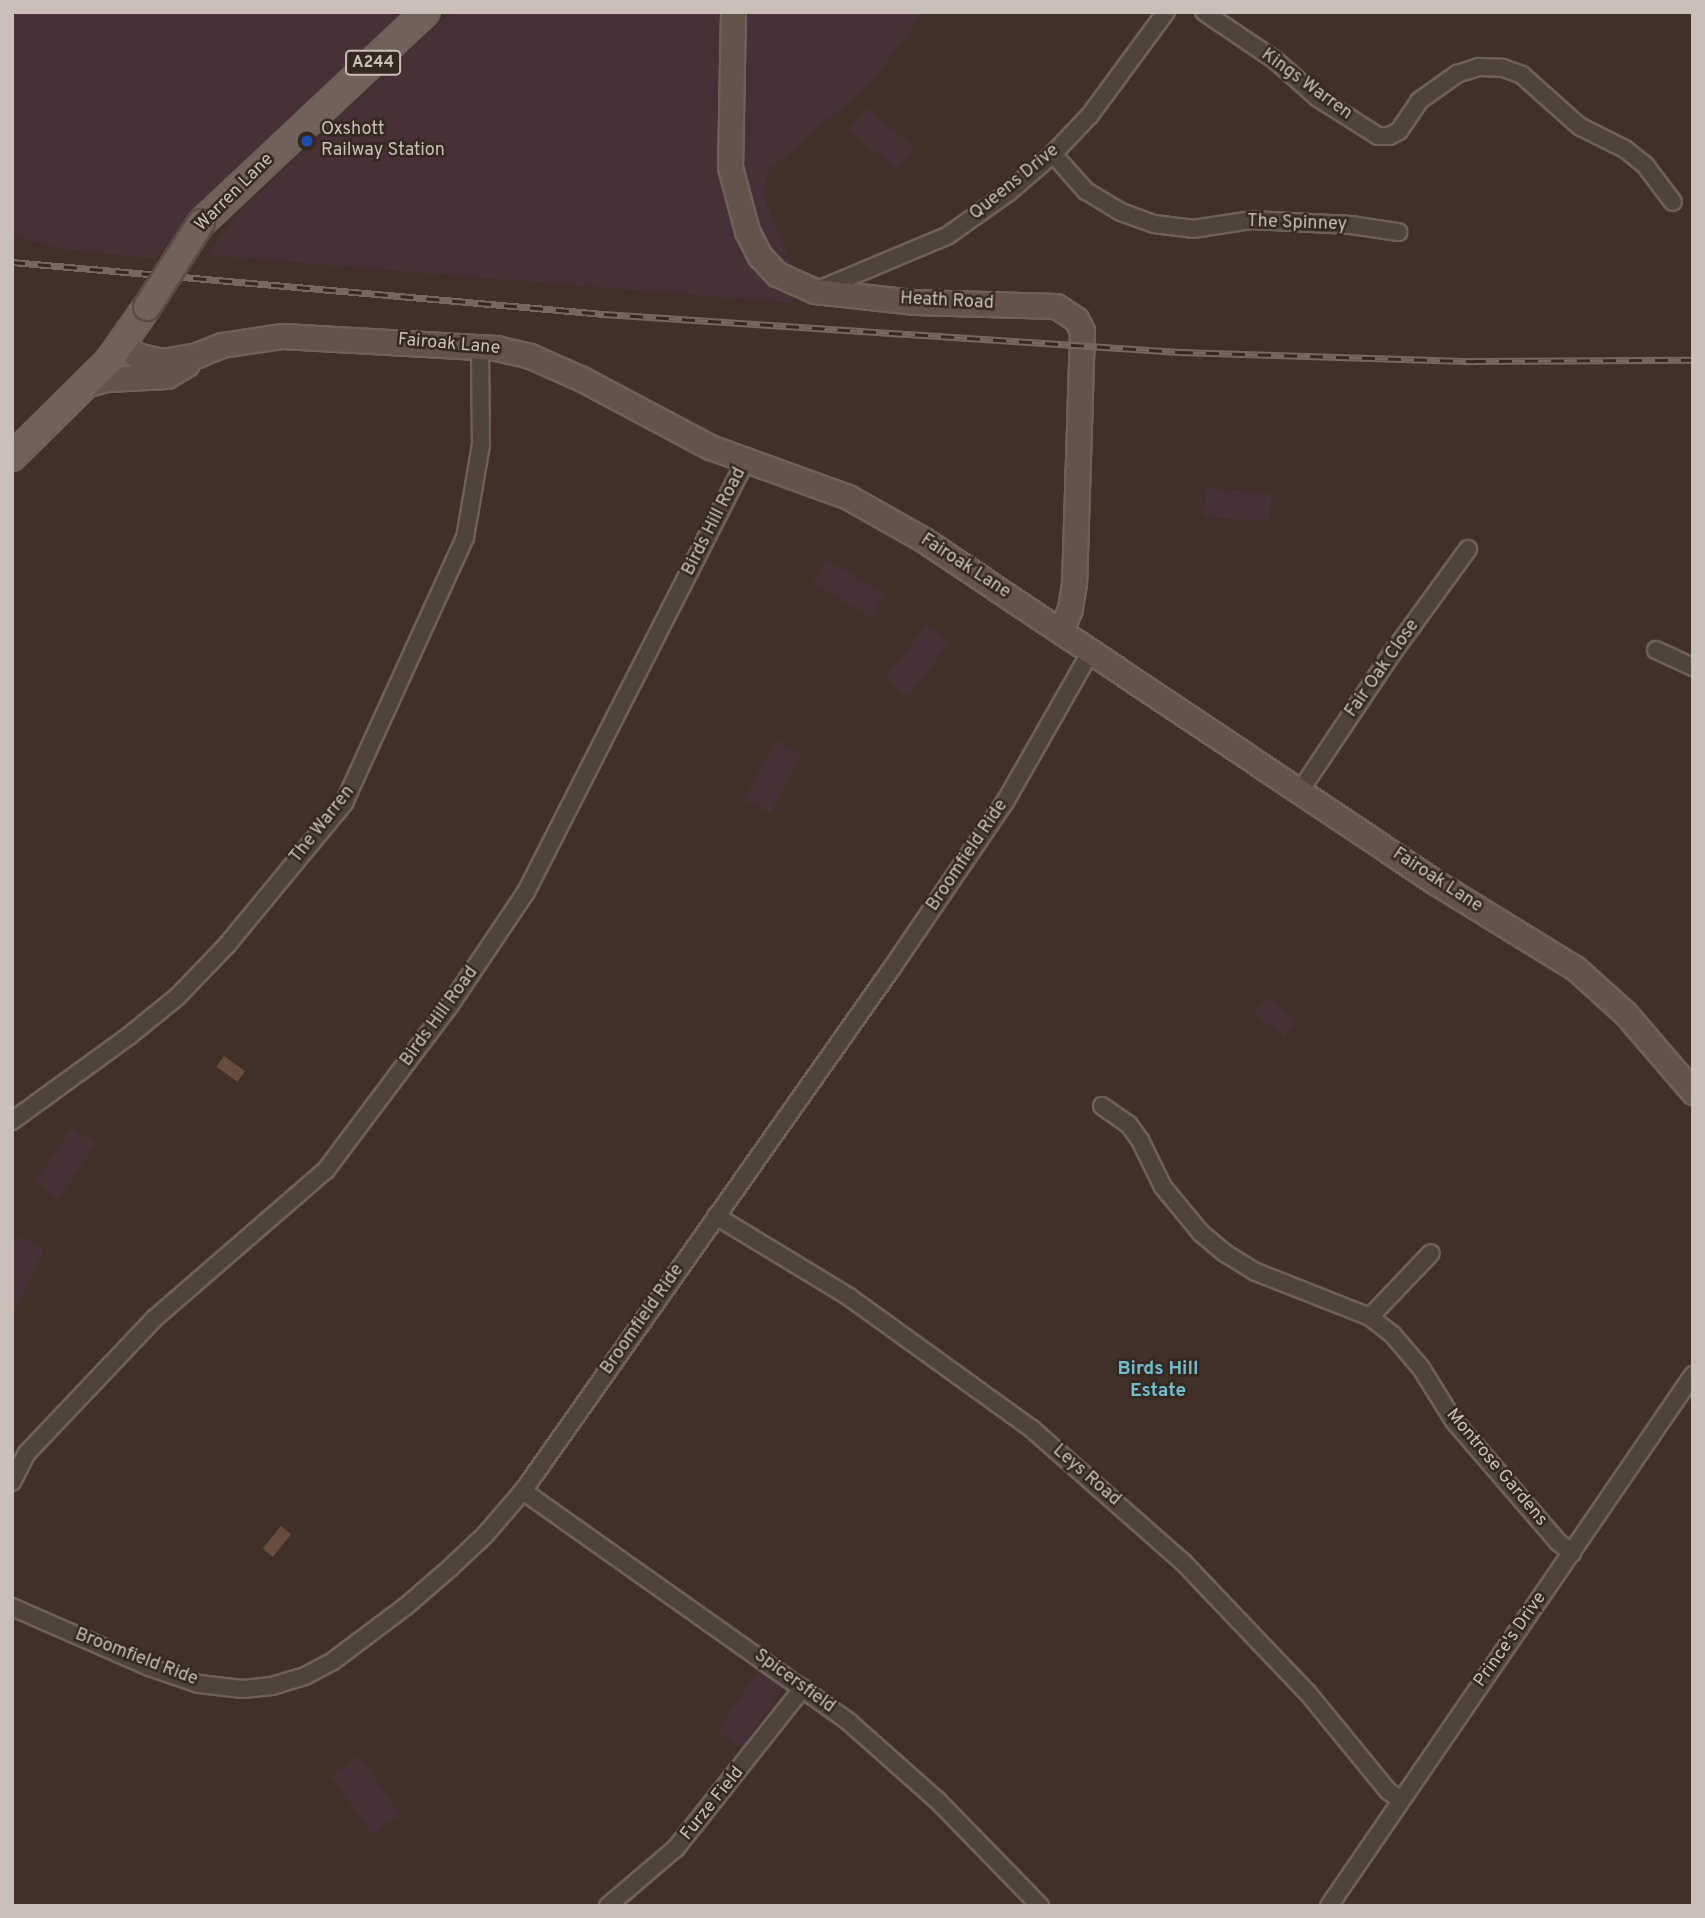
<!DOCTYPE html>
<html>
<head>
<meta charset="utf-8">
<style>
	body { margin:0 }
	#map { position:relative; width:1705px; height:1918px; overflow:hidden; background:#403028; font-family:Overpass,sans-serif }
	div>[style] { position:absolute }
	.green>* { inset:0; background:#483037; transform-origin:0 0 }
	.water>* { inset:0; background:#684c40; transform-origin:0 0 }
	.roads { filter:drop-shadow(2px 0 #6d615a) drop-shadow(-2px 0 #6d615a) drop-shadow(0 2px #6d615a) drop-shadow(0 -2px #6d615a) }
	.street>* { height:16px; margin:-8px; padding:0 8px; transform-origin:8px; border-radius:8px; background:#50433c }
	.secondary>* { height:23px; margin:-11.5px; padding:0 11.5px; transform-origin:11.5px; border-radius:11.5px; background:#63534b }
	.primary>* { height:26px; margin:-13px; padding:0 13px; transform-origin:13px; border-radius:13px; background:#70615b }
	.rail>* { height:7px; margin-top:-3.5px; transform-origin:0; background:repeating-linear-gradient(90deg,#352821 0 13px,#77675f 0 26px); box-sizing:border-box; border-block:2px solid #77675f }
	.bridges { filter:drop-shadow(2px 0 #594c46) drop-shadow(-2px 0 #594c46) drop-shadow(0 2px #594c46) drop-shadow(0 -2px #594c46) }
	.primary-bridge>* { height:26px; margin:-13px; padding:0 13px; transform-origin:13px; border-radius:13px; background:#70615b }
	.dots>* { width:19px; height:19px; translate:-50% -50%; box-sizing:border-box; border:4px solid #352821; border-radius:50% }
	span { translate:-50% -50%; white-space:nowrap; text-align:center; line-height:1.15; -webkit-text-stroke:5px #352821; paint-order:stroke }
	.shield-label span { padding:2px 5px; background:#352821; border:2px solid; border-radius:5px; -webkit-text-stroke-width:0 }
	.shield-label { font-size:16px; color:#cabfb9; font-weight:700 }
	.street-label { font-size:18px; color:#cabfb9 }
	.poi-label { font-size:18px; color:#cabfb9 }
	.left { translate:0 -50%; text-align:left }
	.neighbourhood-label { font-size:19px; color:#70bece; font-weight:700 }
	.frame { position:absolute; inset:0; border:14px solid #cabfb9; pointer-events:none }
</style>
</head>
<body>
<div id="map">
	<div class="green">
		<div style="clip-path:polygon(12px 12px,406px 12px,169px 242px,155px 259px,56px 248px,12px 235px,12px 174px,21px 177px,12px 173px)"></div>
		<div style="clip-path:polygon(451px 12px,923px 12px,873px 81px,770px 169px,763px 195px,796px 276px,792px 303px,206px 255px,240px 211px)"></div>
		<div style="left:867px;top:108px;width:62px;height:28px;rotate:40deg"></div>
		<div style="left:1206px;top:488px;width:66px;height:29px;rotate:4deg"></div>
		<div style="left:827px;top:559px;width:67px;height:29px;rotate:30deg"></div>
		<div style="left:926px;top:626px;width:29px;height:67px;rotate:38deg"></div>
		<div style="left:775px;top:740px;width:29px;height:67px;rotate:27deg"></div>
		<div style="left:1267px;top:998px;width:37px;height:20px;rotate:38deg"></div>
		<div style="left:72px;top:1127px;width:29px;height:67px;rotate:34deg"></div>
		<div style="clip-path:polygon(18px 1236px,44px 1249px,15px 1310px,12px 1308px,12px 1248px)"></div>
		<div style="left:758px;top:1671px;width:30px;height:73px;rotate:34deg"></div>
		<div style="left:358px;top:1756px;width:72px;height:34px;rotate:54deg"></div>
	</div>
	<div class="water">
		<div style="left:224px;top:1056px;width:26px;height:13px;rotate:36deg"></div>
		<div style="left:281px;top:1526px;width:13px;height:29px;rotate:39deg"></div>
	</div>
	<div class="roads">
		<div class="street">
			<div style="left:1204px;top:12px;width:86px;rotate:34.1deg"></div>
			<div style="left:1275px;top:60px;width:57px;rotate:41.5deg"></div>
			<div style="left:1318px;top:98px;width:71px;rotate:32.3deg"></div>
			<div style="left:1378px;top:136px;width:11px"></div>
			<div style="left:1389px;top:136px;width:11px;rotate:-27deg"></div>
			<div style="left:1399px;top:131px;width:36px;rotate:-56deg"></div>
			<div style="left:1419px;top:101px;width:47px;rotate:-35.4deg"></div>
			<div style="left:1457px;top:74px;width:23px;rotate:-18deg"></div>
			<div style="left:1479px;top:67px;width:24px;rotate:2deg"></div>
			<div style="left:1503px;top:68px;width:20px;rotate:20deg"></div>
			<div style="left:1522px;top:75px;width:76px;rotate:41.8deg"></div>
			<div style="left:1579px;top:126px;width:51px;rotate:26.6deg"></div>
			<div style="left:1625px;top:149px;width:26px;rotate:39deg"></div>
			<div style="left:1645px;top:165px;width:46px;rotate:52.9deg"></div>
			<div style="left:1053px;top:154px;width:50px;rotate:48.3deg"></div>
			<div style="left:1086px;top:191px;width:41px;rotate:31deg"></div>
			<div style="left:1121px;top:212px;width:35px;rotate:20deg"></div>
			<div style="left:1154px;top:224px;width:39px;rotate:7deg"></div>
			<div style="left:1193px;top:229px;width:60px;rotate:-8.7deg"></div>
			<div style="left:1252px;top:220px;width:99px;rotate:2.9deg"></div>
			<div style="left:1351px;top:225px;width:48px;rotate:8.5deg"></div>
			<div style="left:818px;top:290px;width:140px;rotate:-22.7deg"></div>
			<div style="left:947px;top:236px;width:76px;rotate:-35.4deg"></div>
			<div style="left:1009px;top:192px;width:58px;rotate:-40.8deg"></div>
			<div style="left:1053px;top:154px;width:54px;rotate:-46.5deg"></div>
			<div style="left:1090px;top:115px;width:128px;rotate:-53.6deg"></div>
			<div style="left:1656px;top:650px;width:41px;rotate:24.7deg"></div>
			<div style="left:1300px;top:791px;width:164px;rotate:-56.2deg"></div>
			<div style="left:1391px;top:655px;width:131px;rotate:-54deg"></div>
			<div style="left:1102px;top:1106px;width:33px;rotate:35deg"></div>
			<div style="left:1129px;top:1125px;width:19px;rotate:54deg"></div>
			<div style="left:1140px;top:1140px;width:52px;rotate:63.9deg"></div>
			<div style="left:1163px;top:1187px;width:60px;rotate:50.4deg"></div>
			<div style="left:1201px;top:1233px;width:31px;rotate:40deg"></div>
			<div style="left:1225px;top:1253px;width:36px;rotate:32deg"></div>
			<div style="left:1256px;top:1272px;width:123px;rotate:21.5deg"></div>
			<div style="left:1370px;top:1317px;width:28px;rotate:38deg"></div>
			<div style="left:1392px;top:1334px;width:45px;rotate:49.5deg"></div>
			<div style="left:1421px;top:1368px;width:62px;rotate:58.1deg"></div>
			<div style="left:1454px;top:1421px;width:160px;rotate:49.3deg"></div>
			<div style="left:1558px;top:1542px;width:18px;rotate:38deg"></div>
			<div style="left:12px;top:1121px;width:145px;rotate:-36deg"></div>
			<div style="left:129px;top:1036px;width:63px;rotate:-39.2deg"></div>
			<div style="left:178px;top:996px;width:71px;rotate:-46.1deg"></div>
			<div style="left:227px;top:945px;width:184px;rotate:-50.5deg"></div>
			<div style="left:344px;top:803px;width:291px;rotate:-65.5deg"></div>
			<div style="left:465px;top:538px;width:95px;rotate:-80.3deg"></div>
			<div style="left:481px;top:444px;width:98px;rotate:-90.6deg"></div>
			<div style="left:716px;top:1216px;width:156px;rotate:31.3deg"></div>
			<div style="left:849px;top:1297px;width:226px;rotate:35.8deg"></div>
			<div style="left:1032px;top:1429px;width:201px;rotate:41.4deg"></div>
			<div style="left:1183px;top:1562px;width:180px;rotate:46.4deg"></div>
			<div style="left:1307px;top:1692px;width:128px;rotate:50.7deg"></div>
			<div style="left:1388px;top:1791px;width:16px;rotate:35deg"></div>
			<div style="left:1370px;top:1317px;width:88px;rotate:-46.4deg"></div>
			<div style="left:12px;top:1482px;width:33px;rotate:-63deg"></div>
			<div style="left:27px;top:1453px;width:186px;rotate:-46.5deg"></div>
			<div style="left:155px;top:1318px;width:226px;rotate:-40.9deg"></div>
			<div style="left:326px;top:1170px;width:206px;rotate:-53.1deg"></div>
			<div style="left:450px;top:1005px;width:136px;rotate:-56.1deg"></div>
			<div style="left:526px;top:892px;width:484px;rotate:-63deg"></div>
			<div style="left:523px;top:1491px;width:400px;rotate:35.3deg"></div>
			<div style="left:849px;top:1722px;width:120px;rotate:41.6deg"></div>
			<div style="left:939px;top:1802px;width:145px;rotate:45.8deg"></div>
			<div style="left:12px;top:1607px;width:150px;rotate:23.7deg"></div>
			<div style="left:149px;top:1667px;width:53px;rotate:18.8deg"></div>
			<div style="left:199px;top:1684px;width:44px;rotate:6.5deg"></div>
			<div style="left:243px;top:1689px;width:29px;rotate:-6deg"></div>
			<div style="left:272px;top:1686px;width:34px;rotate:-17deg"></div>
			<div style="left:305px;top:1676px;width:32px;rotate:-28deg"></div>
			<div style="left:333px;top:1661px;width:90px;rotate:-36.9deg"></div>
			<div style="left:405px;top:1607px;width:60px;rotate:-40.9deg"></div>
			<div style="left:450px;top:1568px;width:48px;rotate:-43.3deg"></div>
			<div style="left:485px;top:1535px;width:58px;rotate:-49.2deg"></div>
			<div style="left:523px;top:1491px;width:640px;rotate:-54.8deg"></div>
			<div style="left:892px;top:968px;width:201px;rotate:-55.8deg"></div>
			<div style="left:1005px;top:802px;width:174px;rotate:-60.3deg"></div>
			<div style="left:608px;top:1906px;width:89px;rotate:-40.5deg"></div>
			<div style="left:676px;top:1848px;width:204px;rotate:-51.6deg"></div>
			<div style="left:1329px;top:1906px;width:644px;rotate:-55.57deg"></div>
		</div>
		<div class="secondary">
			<div style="left:733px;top:12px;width:155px;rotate:91.1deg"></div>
			<div style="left:730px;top:167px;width:66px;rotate:75.1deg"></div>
			<div style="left:747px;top:231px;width:28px;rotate:63deg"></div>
			<div style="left:760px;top:256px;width:25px;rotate:47deg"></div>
			<div style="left:777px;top:274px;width:42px;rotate:24.1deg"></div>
			<div style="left:815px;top:291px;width:101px;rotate:6.3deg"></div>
			<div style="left:915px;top:302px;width:141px;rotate:1.6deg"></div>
			<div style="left:1056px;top:306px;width:24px;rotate:33deg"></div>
			<div style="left:1076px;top:319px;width:13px;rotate:63deg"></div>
			<div style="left:1082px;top:331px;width:252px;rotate:91.8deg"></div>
			<div style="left:1074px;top:583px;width:26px;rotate:99deg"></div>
			<div style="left:1070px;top:609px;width:23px;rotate:113deg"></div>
			<div style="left:123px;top:343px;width:18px;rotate:43deg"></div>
			<div style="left:136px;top:355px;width:26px;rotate:13deg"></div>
			<div style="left:161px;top:361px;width:36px;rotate:-9deg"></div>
			<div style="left:197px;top:355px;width:27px;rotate:-22deg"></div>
			<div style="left:222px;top:345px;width:61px;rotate:-8.5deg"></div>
			<div style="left:282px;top:336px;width:214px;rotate:3.2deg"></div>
			<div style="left:496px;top:348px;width:35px;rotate:13deg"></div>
			<div style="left:530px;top:356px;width:57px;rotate:23.9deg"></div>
			<div style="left:582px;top:379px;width:145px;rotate:28deg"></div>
			<div style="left:710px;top:447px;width:147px;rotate:19.9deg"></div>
			<div style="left:848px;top:497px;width:87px;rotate:29.5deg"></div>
			<div style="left:924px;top:540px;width:615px;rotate:33.79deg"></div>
			<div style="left:1435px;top:882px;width:164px;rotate:31.6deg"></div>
			<div style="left:1575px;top:968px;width:67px;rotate:42deg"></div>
			<div style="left:1625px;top:1013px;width:104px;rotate:49.3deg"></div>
			<div style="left:88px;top:384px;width:20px;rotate:-15deg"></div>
			<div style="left:107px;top:379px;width:60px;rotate:-2.9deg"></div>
			<div style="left:167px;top:376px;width:23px;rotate:-31deg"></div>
		</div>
		<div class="primary">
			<div style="left:201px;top:223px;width:308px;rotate:-43.2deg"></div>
			<div style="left:12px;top:457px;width:136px;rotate:-44.7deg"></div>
			<div style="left:109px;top:361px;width:66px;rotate:-54.9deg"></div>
		</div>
	</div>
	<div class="rail">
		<div style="left:12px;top:262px;width:594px;rotate:5.02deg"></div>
		<div style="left:604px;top:314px;width:577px;rotate:3.77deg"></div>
		<div style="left:1180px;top:352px;width:293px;rotate:1.8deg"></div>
		<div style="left:1473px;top:361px;width:220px;rotate:-0.3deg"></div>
	</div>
	<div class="bridges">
		<div class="primary-bridge">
			<div style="left:147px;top:307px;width:100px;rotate:-57.3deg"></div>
		</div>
	</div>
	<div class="dots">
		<div style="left:307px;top:141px;background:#1a4fb4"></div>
	</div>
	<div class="shield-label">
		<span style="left:373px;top:63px">A244</span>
	</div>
	<div class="street-label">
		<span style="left:1306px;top:85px;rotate:36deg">Kings Warren</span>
		<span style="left:1015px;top:183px;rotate:-39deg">Queens Drive</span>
		<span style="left:235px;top:193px;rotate:-45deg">Warren Lane</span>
		<span style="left:1297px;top:224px;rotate:2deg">The Spinney</span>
		<span style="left:947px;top:302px;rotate:3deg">Heath Road</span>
		<span style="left:449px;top:345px;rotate:5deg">Fairoak Lane</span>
		<span style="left:715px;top:522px;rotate:-63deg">Birds Hill Road</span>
		<span style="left:965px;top:567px;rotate:33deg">Fairoak Lane</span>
		<span style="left:1383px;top:669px;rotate:-55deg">Fair Oak Close</span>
		<span style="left:323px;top:825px;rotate:-52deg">The Warren</span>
		<span style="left:968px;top:856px;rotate:-56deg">Broomfield Ride</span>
		<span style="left:1437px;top:881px;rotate:33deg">Fairoak Lane</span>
		<span style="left:440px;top:1017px;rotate:-54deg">Birds Hill Road</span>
		<span style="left:643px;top:1320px;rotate:-55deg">Broomfield Ride</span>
		<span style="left:1496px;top:1468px;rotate:50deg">Montrose Gardens</span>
		<span style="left:1086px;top:1476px;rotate:41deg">Leys Road</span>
		<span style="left:1511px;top:1640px;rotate:-55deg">Prince's Drive</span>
		<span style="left:136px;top:1658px;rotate:21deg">Broomfield Ride</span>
		<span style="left:794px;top:1682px;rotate:36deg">Spicersfield</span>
		<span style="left:713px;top:1804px;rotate:-51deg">Furze Field</span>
	</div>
	<div class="poi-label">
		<span class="left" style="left:321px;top:141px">Oxshott<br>Railway Station</span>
	</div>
	<div class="neighbourhood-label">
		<span style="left:1158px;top:1381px">Birds Hill<br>Estate</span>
	</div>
	<div class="frame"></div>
</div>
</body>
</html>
